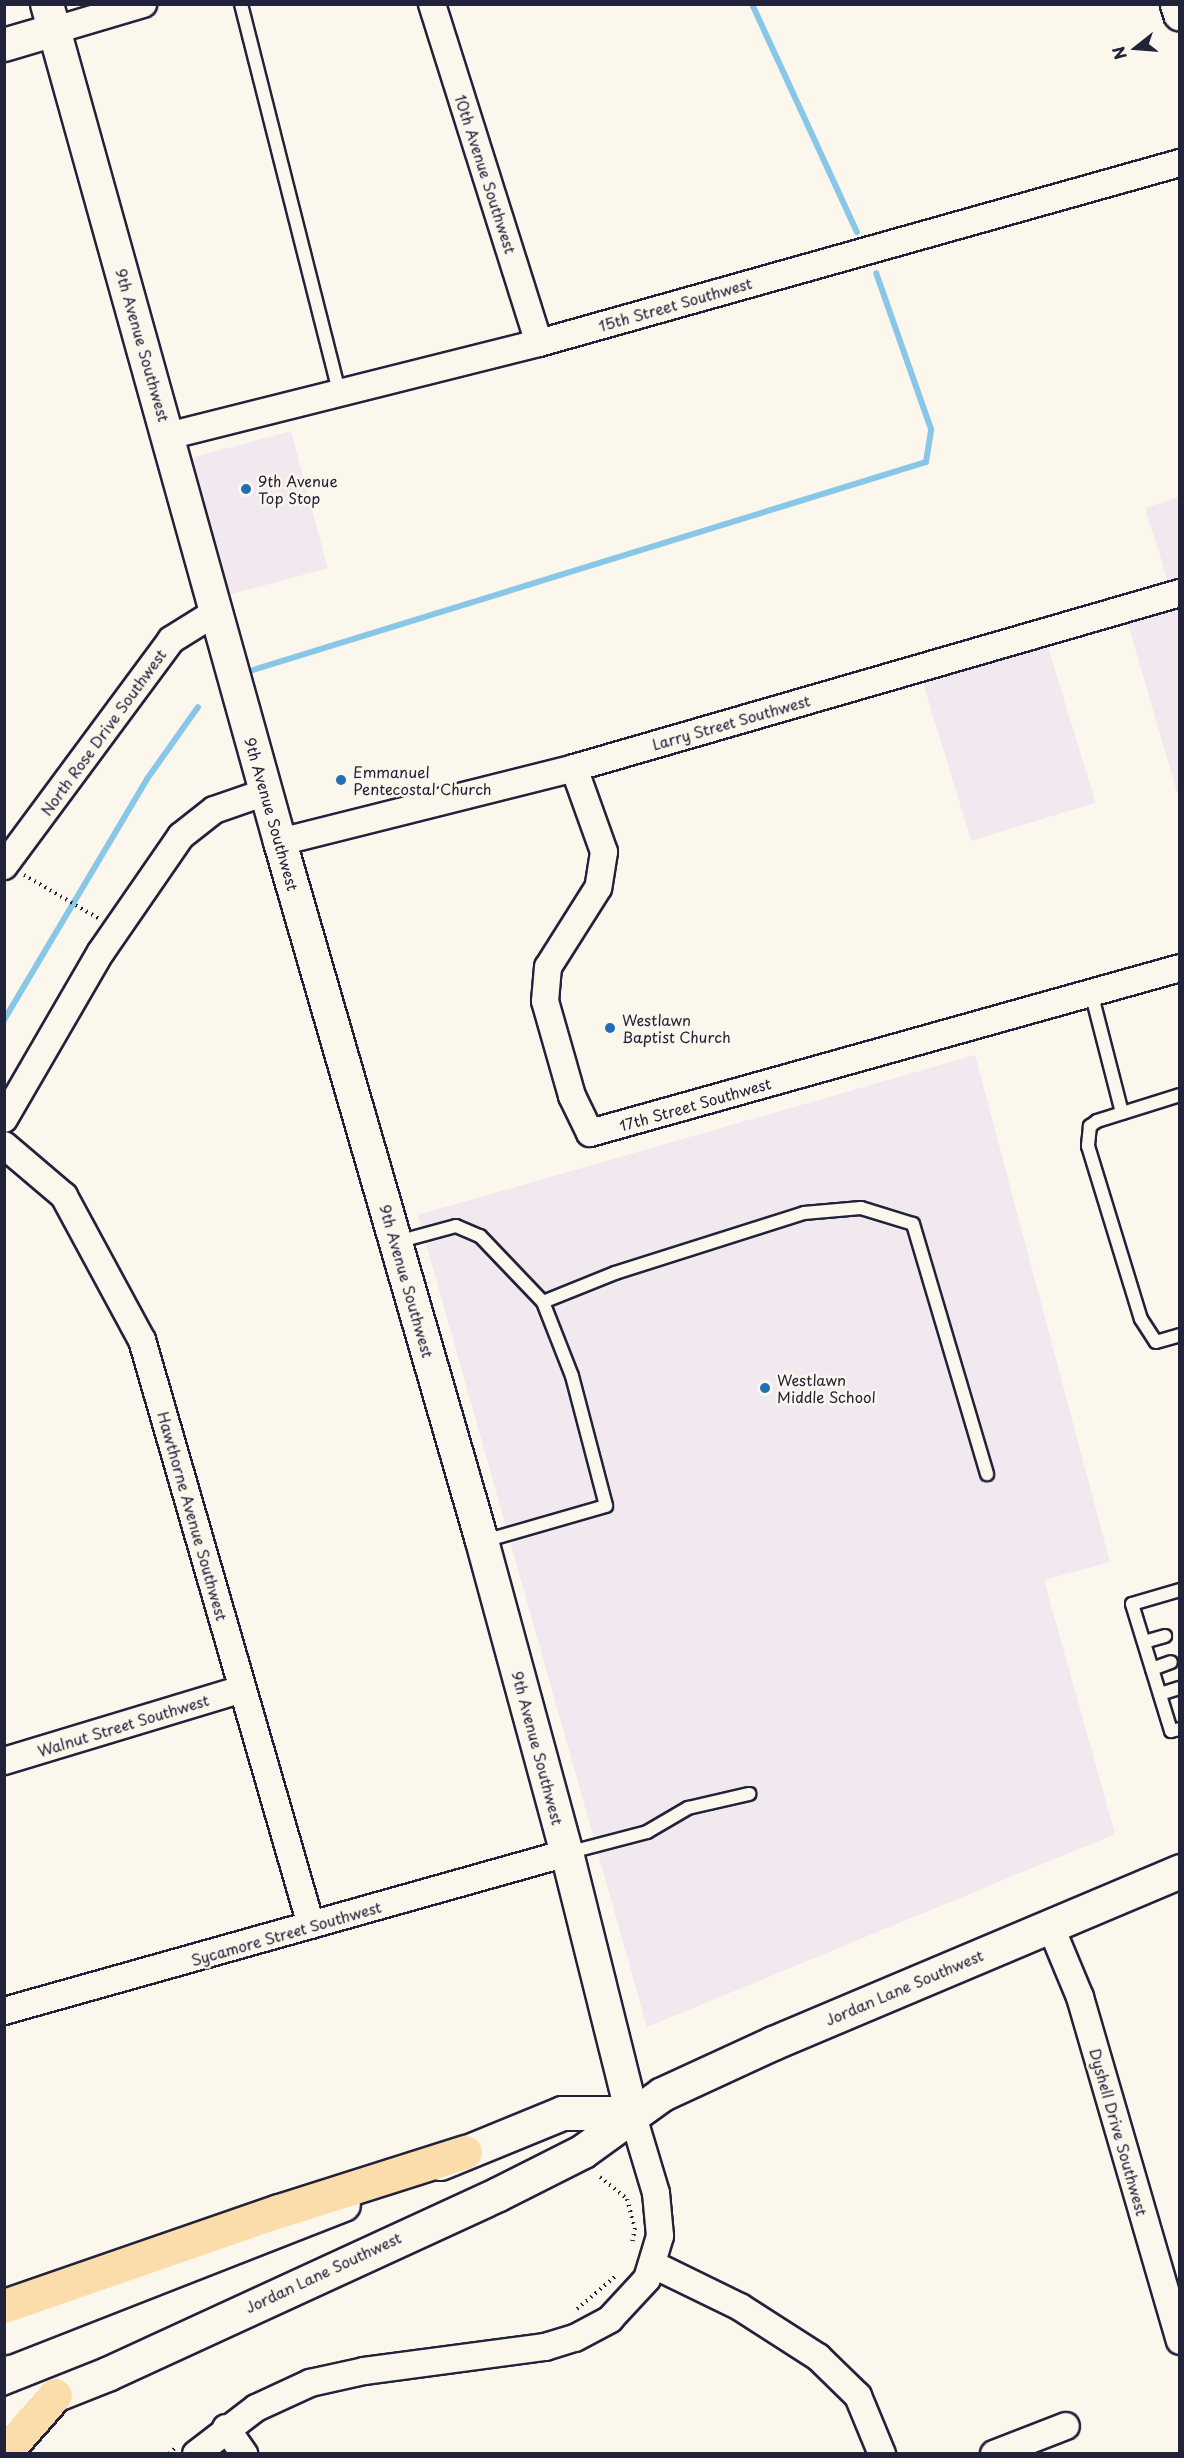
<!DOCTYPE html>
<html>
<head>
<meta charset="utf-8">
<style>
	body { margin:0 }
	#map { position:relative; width:1184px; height:2458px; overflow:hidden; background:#fbf7ec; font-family:"Playpen Sans",sans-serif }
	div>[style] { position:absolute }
	.built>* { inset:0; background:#f2e8ef; transform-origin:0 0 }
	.stream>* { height:6px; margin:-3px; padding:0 3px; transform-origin:3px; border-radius:3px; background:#88c7e8 }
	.path>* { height:4px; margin-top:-2px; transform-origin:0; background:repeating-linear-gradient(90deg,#22223b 0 1.5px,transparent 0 6px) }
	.roads { filter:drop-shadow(2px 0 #22223b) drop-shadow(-2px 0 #22223b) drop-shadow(0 2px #22223b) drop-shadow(0 -2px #22223b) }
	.service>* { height:12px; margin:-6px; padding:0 6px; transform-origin:6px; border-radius:6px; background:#fbf7ec }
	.minor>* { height:26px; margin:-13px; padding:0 13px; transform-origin:13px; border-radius:13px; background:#fbf7ec }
	.tertiary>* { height:32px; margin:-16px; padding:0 16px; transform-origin:16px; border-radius:16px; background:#fbf7ec }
	.secondary>* { height:33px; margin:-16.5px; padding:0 16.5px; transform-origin:16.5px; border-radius:16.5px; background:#fbf7ec }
	.primary>* { height:33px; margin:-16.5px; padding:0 16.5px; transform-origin:16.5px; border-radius:16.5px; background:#fbddab }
	.motorway>* { height:33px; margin:-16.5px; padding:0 16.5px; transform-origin:16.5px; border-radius:16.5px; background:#fbddab }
	.dots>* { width:16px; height:16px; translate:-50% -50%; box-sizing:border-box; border:3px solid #fbf7ec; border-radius:50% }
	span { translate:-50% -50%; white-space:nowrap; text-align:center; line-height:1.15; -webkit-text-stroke:5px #fbf7ec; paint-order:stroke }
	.street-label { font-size:15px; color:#22223b }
	.poi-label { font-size:15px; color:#22223b }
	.left { translate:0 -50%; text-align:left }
	.frame { position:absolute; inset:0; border:6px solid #22223b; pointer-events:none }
	.north { position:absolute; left:1106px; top:18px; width:60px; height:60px; -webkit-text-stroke:4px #fbf7ec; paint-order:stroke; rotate:253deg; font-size:16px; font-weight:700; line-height:24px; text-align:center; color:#22223b }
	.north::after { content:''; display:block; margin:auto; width:21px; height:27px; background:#22223b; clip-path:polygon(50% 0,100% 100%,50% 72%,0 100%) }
</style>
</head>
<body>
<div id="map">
	<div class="built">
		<div style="left:291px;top:431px;width:142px;height:107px;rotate:75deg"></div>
		<div style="clip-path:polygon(1179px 497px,1179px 578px,1168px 581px,1145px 508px)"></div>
		<div style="clip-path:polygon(1179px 605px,1179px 791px,1177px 792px,1126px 617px)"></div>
		<div style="left:1047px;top:644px;width:166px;height:130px;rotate:73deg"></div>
		<div style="clip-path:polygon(975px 1055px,1110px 1562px,1044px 1580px,1115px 1834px,647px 2027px,418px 1215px)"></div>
	</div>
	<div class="stream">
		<div style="left:752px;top:4px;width:251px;rotate:65.3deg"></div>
		<div style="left:253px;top:670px;width:704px;rotate:-17.17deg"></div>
		<div style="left:926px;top:462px;width:33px;rotate:-81deg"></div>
		<div style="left:931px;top:429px;width:165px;rotate:-109.4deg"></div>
		<div style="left:4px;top:1020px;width:280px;rotate:-59.3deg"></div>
		<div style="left:147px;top:779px;width:88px;rotate:-54.7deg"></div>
	</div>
	<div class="path">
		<div style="left:24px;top:875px;width:86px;rotate:30.2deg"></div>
		<div style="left:600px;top:2177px;width:35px;rotate:39deg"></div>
		<div style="left:627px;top:2199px;width:30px;rotate:75deg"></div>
		<div style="left:635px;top:2228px;width:15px;rotate:101deg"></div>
		<div style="left:577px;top:2309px;width:52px;rotate:-40.4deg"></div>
		<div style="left:169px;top:2454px;width:8px;rotate:-45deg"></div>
	</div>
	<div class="roads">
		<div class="service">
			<div style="left:241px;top:4px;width:399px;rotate:75.8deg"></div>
			<div style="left:1091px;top:992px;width:125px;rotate:75.6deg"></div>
			<div style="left:1180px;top:1095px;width:87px;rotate:162.6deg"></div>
			<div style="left:1097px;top:1121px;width:9px;rotate:144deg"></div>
			<div style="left:1090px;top:1126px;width:20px;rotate:96deg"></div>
			<div style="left:1088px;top:1146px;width:181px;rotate:73deg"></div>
			<div style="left:1141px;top:1319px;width:27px;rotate:57deg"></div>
			<div style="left:1156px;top:1342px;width:25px;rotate:-16deg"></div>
			<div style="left:397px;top:1242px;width:61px;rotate:-15.2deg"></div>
			<div style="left:456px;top:1226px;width:26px;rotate:23deg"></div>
			<div style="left:480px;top:1236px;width:91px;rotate:46.3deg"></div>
			<div style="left:543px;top:1302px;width:79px;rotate:68.6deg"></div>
			<div style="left:572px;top:1376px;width:134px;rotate:75.3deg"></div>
			<div style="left:606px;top:1506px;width:127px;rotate:164deg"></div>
			<div style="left:543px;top:1302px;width:78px;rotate:-21.9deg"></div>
			<div style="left:615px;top:1273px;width:198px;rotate:-17.6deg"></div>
			<div style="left:804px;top:1213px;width:57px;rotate:-5deg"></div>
			<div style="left:861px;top:1208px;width:54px;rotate:17.1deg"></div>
			<div style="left:913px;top:1224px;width:261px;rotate:73.5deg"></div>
			<div style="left:1180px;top:1590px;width:50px;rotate:163.7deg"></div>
			<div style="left:1132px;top:1604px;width:133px;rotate:72.9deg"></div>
			<div style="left:1171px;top:1731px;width:9px;rotate:-13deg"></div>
			<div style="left:1144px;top:1642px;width:22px;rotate:-16deg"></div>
			<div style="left:1152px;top:1669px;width:20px;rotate:-20deg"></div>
			<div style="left:1160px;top:1694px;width:21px;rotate:-17deg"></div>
			<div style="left:567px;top:1853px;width:83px;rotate:-14.7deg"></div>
			<div style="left:647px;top:1832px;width:48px;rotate:-30.3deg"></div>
			<div style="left:688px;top:1808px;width:63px;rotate:-12.9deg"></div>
		</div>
		<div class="minor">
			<div style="left:432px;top:4px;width:355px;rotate:72.5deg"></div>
			<div style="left:55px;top:30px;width:92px;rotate:-16.5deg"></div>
			<div style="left:168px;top:436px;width:382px;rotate:-14.1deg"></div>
			<div style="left:539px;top:343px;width:666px;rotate:-15.69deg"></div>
			<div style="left:574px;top:768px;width:89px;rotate:70.3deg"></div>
			<div style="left:604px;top:852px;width:36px;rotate:99deg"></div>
			<div style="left:598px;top:888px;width:93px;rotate:122.3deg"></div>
			<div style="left:548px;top:967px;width:34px;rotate:95deg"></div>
			<div style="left:545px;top:1001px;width:99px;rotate:74.1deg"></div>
			<div style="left:572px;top:1096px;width:41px;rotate:64.1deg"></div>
			<div style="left:590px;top:1133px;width:613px;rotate:-15.62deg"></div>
			<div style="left:280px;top:842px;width:303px;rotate:-14.1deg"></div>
			<div style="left:574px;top:768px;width:631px;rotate:-16.11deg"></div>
			<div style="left:4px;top:866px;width:281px;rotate:-53.5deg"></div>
			<div style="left:171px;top:640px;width:53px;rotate:-31.9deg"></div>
			<div style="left:4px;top:1119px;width:193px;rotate:-59.9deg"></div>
			<div style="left:101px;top:952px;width:141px;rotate:-55.4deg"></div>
			<div style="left:181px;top:836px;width:42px;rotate:-38.2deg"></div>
			<div style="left:214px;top:810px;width:55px;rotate:-19.1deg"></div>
			<div style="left:4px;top:1145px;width:79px;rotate:40.4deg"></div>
			<div style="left:64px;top:1196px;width:164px;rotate:61.6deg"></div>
			<div style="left:142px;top:1340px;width:609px;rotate:73.89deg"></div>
			<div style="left:4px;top:1761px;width:249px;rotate:-16.8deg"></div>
			<div style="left:1050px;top:1925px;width:78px;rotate:67.4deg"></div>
			<div style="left:1080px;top:1997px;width:358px;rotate:73.8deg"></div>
			<div style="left:4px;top:2011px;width:585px;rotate:-15.68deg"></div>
			<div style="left:654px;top:2265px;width:96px;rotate:26deg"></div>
			<div style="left:740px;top:2307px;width:93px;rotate:32.7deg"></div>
			<div style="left:818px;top:2357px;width:56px;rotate:44.3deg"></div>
			<div style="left:858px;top:2396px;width:63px;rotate:67.5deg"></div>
			<div style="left:226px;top:2428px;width:32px;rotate:55deg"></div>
			<div style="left:196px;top:2454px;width:76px;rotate:-37.5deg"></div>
			<div style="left:256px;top:2408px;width:60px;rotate:-24.8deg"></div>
			<div style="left:310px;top:2383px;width:55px;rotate:-12.5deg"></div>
			<div style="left:364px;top:2371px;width:183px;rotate:-7.6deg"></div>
			<div style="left:545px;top:2347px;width:31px;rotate:-17deg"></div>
			<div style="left:575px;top:2338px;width:40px;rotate:-28deg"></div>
			<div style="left:610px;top:2319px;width:54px;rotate:-47.2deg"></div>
			<div style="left:647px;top:2279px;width:45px;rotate:-73.2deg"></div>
			<div style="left:660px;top:2236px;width:43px;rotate:-95.3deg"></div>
			<div style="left:656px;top:2193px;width:84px;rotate:-106.7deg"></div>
			<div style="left:994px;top:2454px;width:77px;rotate:-21.3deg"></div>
		</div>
		<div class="tertiary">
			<div style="left:47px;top:4px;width:870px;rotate:74.46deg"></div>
			<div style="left:280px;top:842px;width:728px;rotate:73.88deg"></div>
			<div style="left:482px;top:1541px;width:323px;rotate:74.8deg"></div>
			<div style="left:567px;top:1853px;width:268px;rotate:76deg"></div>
			<div style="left:4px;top:45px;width:53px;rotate:-16.4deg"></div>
		</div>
		<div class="secondary">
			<div style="left:1177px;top:4px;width:10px;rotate:73deg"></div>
			<div style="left:440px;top:2163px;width:132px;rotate:-22.3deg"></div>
			<div style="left:562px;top:2113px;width:70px"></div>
			<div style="left:4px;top:2337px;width:364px;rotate:-21.4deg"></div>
			<div style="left:4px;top:2415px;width:111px;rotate:-21.7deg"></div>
			<div style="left:107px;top:2374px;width:430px;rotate:-24.7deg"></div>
			<div style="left:498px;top:2194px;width:95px;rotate:-26.8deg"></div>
			<div style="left:583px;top:2151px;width:97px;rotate:-35.8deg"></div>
			<div style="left:662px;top:2094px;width:122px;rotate:-24.7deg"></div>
			<div style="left:773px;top:2043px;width:442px;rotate:-22.9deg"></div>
		</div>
		<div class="primary">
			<div style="left:4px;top:2306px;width:291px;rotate:-19.1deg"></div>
			<div style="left:279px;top:2211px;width:195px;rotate:-17.6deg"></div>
		</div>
		<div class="motorway">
			<div style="left:4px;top:2453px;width:77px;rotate:-48.7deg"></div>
		</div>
	</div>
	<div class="dots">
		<div style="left:246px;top:489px;background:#1f6fb2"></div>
		<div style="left:341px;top:780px;background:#1f6fb2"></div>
		<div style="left:610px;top:1028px;background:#1f6fb2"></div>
		<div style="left:765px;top:1388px;background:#1f6fb2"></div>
	</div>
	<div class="street-label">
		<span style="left:486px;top:174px;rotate:72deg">10th Avenue Southwest</span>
		<span style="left:675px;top:304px;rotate:-16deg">15th Street Southwest</span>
		<span style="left:143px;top:345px;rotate:74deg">9th Avenue Southwest</span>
		<span style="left:731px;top:722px;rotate:-16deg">Larry Street Southwest</span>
		<span style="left:103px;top:732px;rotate:-54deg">North Rose Drive Southwest</span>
		<span style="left:272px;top:814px;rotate:74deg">9th Avenue Southwest</span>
		<span style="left:695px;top:1104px;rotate:-16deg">17th Street Southwest</span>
		<span style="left:407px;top:1281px;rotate:74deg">9th Avenue Southwest</span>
		<span style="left:193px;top:1516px;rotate:74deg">Hawthorne Avenue Southwest</span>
		<span style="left:123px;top:1725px;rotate:-17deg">Walnut Street Southwest</span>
		<span style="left:538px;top:1748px;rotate:75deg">9th Avenue Southwest</span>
		<span style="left:286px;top:1933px;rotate:-16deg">Sycamore Street Southwest</span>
		<span style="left:904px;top:1987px;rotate:-23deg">Jordan Lane Southwest</span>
		<span style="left:1119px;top:2132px;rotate:74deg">Dyshell Drive Southwest</span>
		<span style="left:323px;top:2272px;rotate:-25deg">Jordan Lane Southwest</span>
	</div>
	<div class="poi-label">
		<span class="left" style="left:258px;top:489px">9th Avenue<br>Top Stop</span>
		<span class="left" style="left:353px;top:780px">Emmanuel<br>Pentecostal Church</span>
		<span class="left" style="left:622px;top:1028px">Westlawn<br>Baptist Church</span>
		<span class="left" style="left:777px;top:1388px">Westlawn<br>Middle School</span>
	</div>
	<div class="frame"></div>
	<div class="north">N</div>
</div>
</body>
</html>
